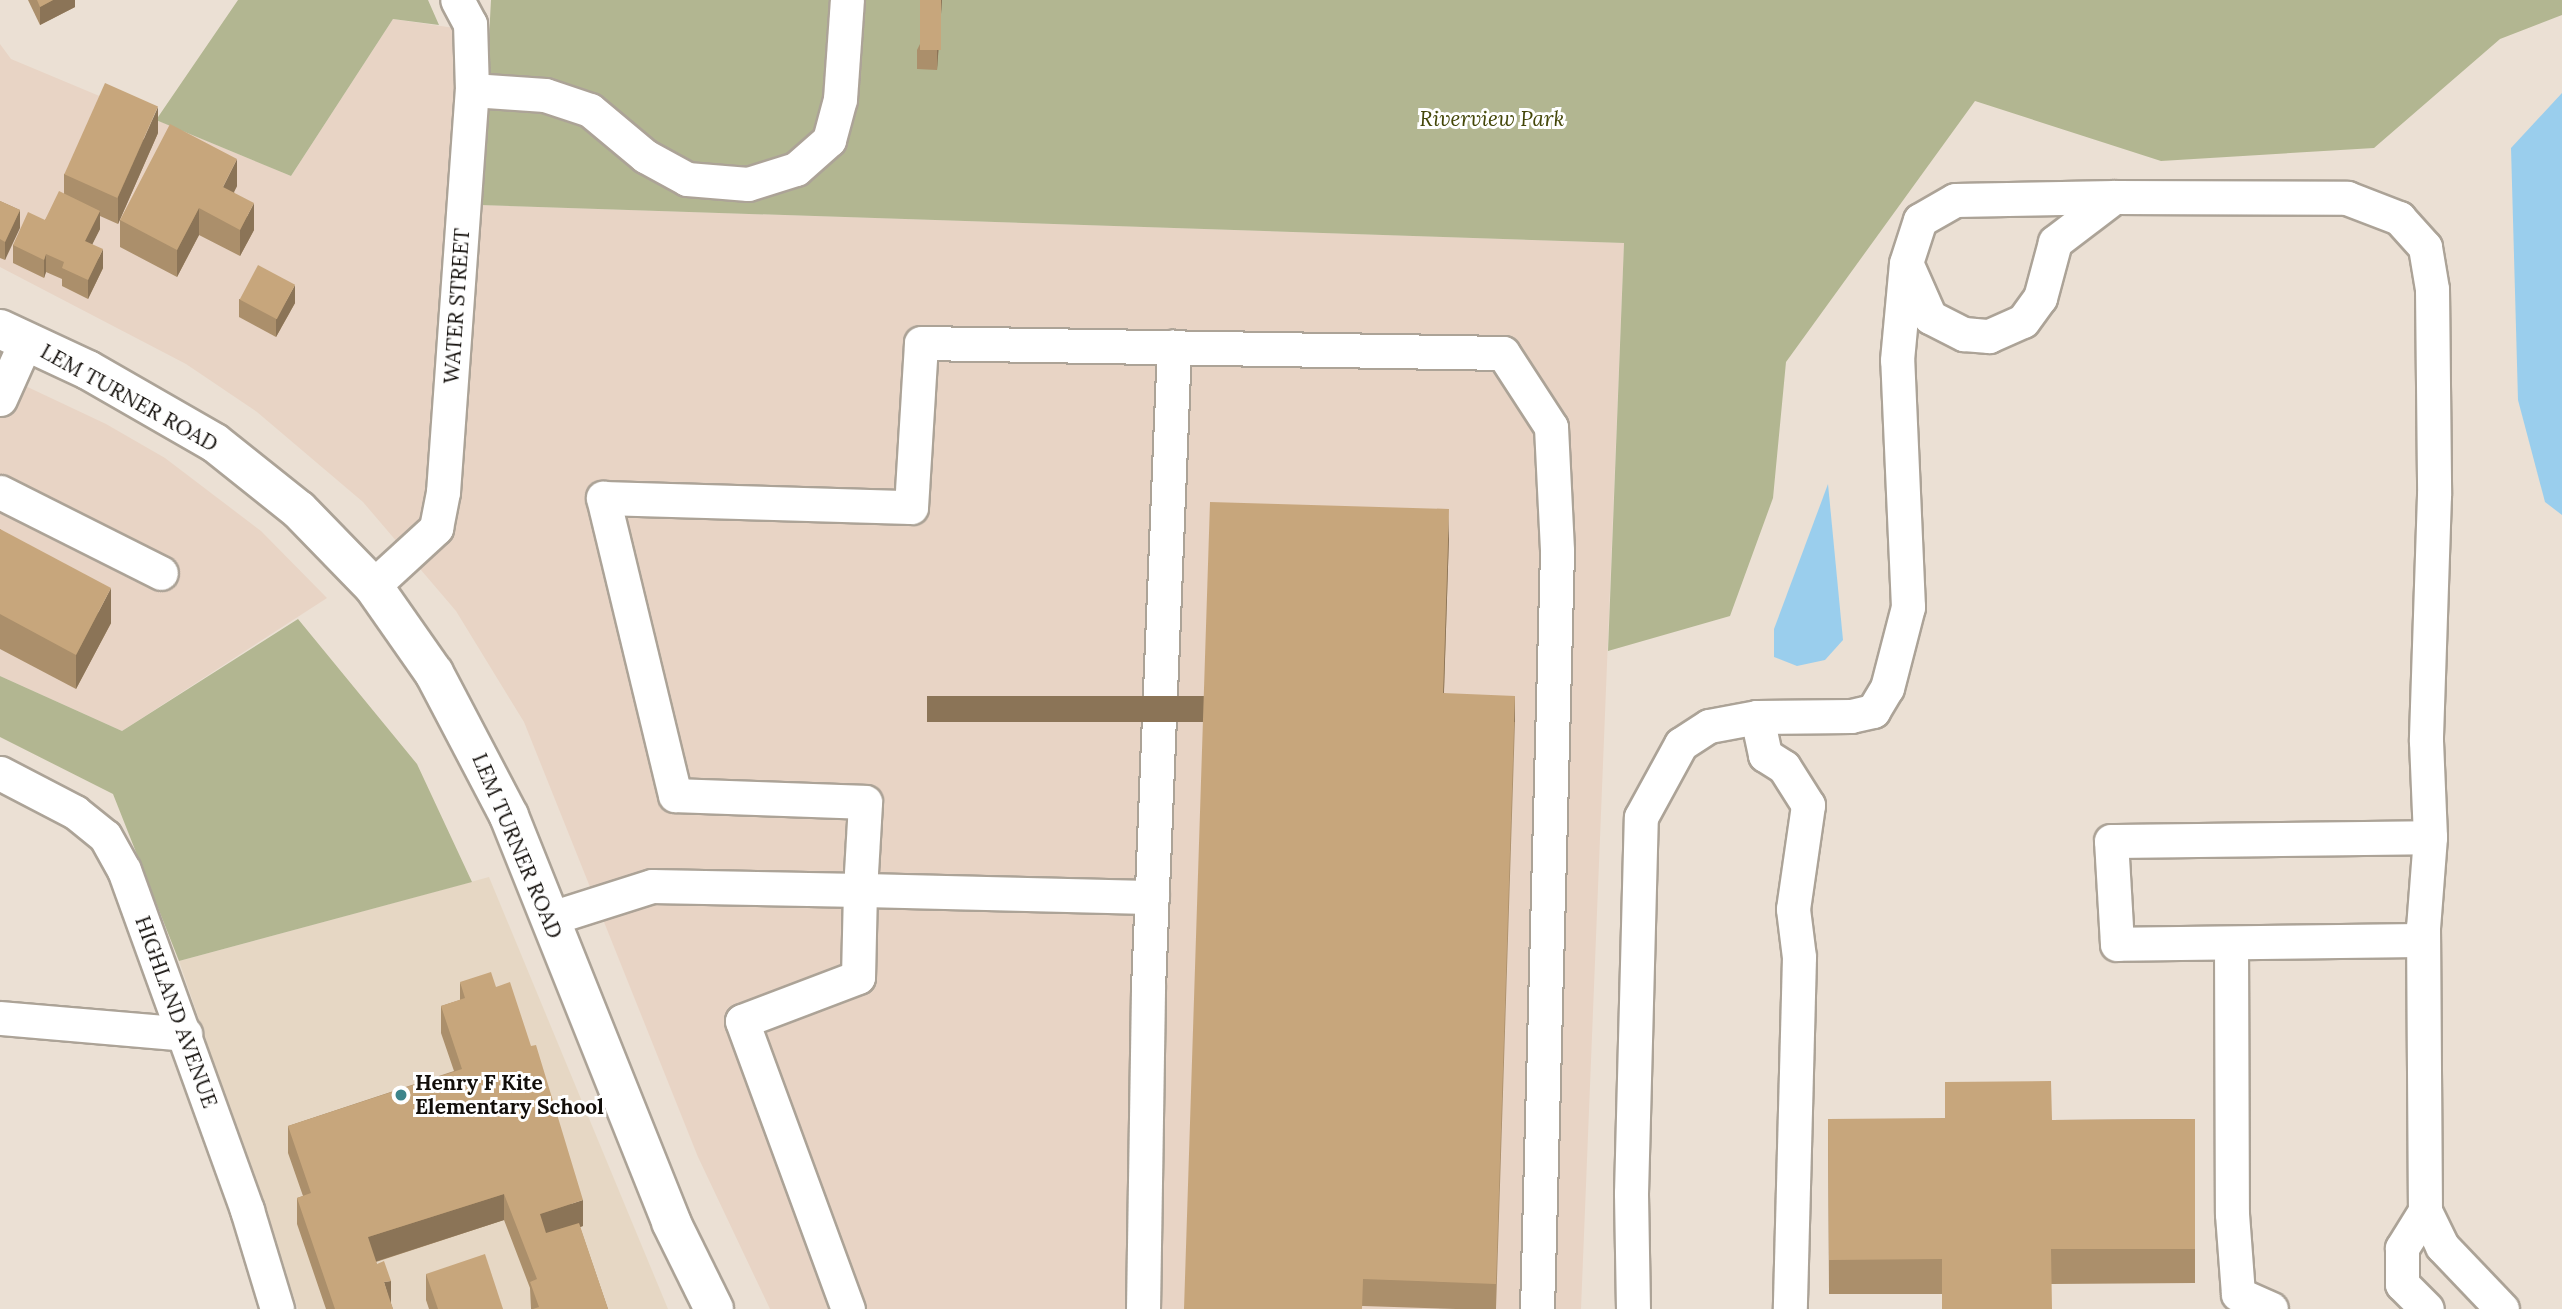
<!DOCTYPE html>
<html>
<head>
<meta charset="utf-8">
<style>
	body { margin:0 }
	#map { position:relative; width:2562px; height:1309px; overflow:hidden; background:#ebe0d4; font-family:Lora,serif }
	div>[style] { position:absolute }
	.commercial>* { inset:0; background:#e8d4c5 }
	.built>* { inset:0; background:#e6d7c4 }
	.green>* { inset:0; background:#b2b691 }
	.water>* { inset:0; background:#9aceed }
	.roads { filter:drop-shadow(2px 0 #aca397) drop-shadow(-2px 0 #aca397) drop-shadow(0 2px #aca397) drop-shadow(0 -2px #aca397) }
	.minor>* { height:33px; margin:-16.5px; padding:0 16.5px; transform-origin:16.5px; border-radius:16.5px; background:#fff }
	.major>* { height:38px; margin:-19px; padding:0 19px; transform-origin:19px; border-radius:19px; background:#fff }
	.wall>* { inset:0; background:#ab8f6b }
	.shaded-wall>* { inset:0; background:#8b7457; transform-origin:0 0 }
	.building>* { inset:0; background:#c7a67c; transform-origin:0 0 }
	.dots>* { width:19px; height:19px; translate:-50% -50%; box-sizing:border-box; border:4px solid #fff; border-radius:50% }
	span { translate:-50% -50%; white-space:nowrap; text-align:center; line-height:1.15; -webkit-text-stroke:6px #fff; paint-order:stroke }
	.park-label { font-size:21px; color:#444709; font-style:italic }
	.street-label { font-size:21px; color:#130f0b }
	.poi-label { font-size:21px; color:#130f0b; font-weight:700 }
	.left { translate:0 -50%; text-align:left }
</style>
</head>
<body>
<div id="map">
	<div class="commercial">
		<div style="clip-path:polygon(393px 19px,489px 33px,481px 205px,1624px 243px,1581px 1309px,770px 1309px,698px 1157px,524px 722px,456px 611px,363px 502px,257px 412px,186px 364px,0 267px,0 44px,11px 59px,291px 176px)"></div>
		<div style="clip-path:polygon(0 374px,106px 424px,165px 458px,261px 531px,327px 598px,122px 731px,0 676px)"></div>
	</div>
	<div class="built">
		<div style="clip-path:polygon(489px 877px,668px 1309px,298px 1309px,179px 961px)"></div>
	</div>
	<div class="green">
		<div style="clip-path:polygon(238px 0,428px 0,439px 25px,393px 19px,291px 176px,156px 120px)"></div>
		<div style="clip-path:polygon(491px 0,2562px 0,2562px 15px,2500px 39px,2374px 148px,2161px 161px,1975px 101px,1786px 362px,1773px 498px,1730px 616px,1608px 651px,1624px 243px,480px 205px)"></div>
		<div style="clip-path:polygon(298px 619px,417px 764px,472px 882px,179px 961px,113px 794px,0 737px,0 676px,122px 731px)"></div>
	</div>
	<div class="water">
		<div style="clip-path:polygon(2562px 93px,2562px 515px,2545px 502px,2518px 400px,2511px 148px)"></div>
		<div style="clip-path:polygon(1828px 484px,1843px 640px,1825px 660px,1797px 666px,1774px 657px,1774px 629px)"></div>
	</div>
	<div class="roads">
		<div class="minor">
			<div style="left:472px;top:90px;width:73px;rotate:3.9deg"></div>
			<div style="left:545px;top:95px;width:47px;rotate:18.4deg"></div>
			<div style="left:590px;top:110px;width:72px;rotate:39.9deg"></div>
			<div style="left:645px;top:156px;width:48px;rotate:28.7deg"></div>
			<div style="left:687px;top:179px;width:61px;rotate:4.7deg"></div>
			<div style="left:748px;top:184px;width:50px;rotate:-17.4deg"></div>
			<div style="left:796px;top:169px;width:44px;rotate:-41.3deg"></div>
			<div style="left:829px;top:140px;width:42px;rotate:-75deg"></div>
			<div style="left:840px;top:99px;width:99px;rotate:-86deg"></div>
			<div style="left:1907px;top:265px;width:57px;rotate:66.1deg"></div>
			<div style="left:1930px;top:317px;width:38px;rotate:27deg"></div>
			<div style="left:1964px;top:334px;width:25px;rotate:5deg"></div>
			<div style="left:1989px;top:336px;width:37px;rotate:-24deg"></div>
			<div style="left:2023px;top:321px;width:29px;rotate:-54deg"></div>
			<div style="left:2040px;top:298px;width:58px;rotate:-75deg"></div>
			<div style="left:2055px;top:242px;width:74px;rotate:-37.3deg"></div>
			<div style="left:0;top:399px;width:64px;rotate:-65.9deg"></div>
			<div style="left:0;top:492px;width:180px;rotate:26.7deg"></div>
			<div style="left:373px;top:586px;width:86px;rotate:-42.6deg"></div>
			<div style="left:436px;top:528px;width:37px;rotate:-79deg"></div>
			<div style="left:443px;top:492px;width:403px;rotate:-85.9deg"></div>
			<div style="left:472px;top:90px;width:66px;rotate:-91.7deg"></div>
			<div style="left:470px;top:24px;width:27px;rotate:-118deg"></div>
			<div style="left:1757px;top:717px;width:39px;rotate:78deg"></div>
			<div style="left:1765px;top:755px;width:22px;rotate:32deg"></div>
			<div style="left:1784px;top:767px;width:45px;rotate:57.7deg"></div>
			<div style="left:1808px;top:805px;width:105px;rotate:98.2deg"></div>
			<div style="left:1793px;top:909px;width:48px;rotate:82.9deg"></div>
			<div style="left:1799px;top:957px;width:352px;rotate:91.5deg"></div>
			<div style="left:0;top:773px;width:85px;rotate:27.5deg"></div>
			<div style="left:75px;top:812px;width:38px;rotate:39deg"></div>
			<div style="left:105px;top:836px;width:39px;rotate:61deg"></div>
			<div style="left:124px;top:870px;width:362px;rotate:70.1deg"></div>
			<div style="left:247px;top:1210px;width:103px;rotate:73.1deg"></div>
			<div style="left:1152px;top:897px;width:292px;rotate:-178.6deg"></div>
			<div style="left:860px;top:890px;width:88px;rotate:-86.7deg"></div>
			<div style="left:865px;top:802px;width:190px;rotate:-177.9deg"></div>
			<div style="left:675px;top:795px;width:306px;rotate:-103.6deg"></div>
			<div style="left:603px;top:498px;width:308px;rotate:1.7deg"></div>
			<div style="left:911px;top:507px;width:164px;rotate:-86.5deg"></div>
			<div style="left:921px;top:343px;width:582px;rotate:0.98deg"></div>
			<div style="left:1503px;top:353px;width:88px;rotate:57deg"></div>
			<div style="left:1551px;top:427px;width:124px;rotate:87.2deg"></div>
			<div style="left:1557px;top:551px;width:758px;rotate:91.51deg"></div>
			<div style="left:548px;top:919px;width:109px;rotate:-17.6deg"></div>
			<div style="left:652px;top:886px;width:208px;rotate:1.1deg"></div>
			<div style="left:860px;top:890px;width:87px;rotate:91.3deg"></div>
			<div style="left:858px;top:977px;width:124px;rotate:159.2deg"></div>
			<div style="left:742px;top:1021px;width:307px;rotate:69.8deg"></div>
			<div style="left:2423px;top:940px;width:306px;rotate:179.3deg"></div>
			<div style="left:2117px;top:944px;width:103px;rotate:-93.3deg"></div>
			<div style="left:2111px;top:841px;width:319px;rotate:-0.7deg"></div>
			<div style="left:2231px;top:943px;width:271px;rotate:89.8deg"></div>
			<div style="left:2232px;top:1214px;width:80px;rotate:85.7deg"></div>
			<div style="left:2238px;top:1294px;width:36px;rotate:24deg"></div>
			<div style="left:0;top:1018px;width:186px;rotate:4.9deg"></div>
			<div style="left:2425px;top:1211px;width:44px;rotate:121.9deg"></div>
			<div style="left:2402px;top:1248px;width:36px;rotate:90deg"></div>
			<div style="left:2402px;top:1284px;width:35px;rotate:45deg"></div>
			<div style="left:1143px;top:1309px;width:321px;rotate:-89.1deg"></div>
			<div style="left:1148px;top:988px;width:642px;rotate:-87.68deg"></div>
			<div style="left:1633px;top:1309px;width:116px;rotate:-91deg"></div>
			<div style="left:1631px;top:1193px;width:376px;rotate:-88.5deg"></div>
			<div style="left:1641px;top:817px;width:83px;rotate:-61.3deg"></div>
			<div style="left:1681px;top:744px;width:33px;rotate:-33deg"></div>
			<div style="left:1709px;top:726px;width:49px;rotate:-10.6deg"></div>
			<div style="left:1757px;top:717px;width:94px;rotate:-0.6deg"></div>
			<div style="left:1851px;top:716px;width:23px;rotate:-13deg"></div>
			<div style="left:1873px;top:711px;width:27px;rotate:-59deg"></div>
			<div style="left:1887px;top:688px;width:84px;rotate:-75.5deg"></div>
			<div style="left:1908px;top:607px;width:247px;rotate:-92.5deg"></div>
			<div style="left:1897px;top:360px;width:97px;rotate:-84.7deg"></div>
			<div style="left:1906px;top:263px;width:45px;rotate:-72deg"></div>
			<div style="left:1920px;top:220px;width:40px;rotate:-29.7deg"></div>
			<div style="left:1955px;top:200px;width:159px;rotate:-1.1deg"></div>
			<div style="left:2114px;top:197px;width:233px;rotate:0.2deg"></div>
			<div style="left:2347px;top:198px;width:56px;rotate:21deg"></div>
			<div style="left:2399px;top:218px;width:39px;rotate:48deg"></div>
			<div style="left:2425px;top:247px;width:43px;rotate:80.5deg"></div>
			<div style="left:2432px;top:289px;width:206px;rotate:89.4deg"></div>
			<div style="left:2434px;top:495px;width:246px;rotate:91.9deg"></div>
			<div style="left:2426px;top:741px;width:96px;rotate:87.6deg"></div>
			<div style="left:2430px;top:837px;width:90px;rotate:94.4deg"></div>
			<div style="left:2423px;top:927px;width:284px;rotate:89.6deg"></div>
			<div style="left:2425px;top:1211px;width:39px;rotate:64deg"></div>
			<div style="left:2442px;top:1246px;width:87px;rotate:46.4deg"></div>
		</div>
		<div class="major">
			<div style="left:0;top:329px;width:97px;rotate:25deg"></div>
			<div style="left:88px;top:370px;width:146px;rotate:29.9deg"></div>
			<div style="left:215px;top:443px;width:107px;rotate:38.6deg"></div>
			<div style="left:299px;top:510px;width:106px;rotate:45.8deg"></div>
			<div style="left:373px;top:586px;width:106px;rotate:55deg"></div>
			<div style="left:434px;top:673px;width:161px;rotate:62.3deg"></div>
			<div style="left:509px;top:816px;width:437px;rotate:68.2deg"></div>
			<div style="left:671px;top:1222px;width:97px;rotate:63.7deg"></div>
		</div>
	</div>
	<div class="wall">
		<div style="clip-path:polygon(28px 0,75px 0,75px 7px,40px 25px)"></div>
		<div style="clip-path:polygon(942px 0,937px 70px,917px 69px,917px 50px)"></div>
		<div style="clip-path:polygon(158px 133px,118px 224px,100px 216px,100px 229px,92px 244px,103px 268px,88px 299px,62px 286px,62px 279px,46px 272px,44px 278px,13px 263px,13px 245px,45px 220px,64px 194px,64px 174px)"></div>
		<div style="clip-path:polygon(237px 186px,234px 192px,254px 230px,240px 256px,199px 235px,177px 277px,120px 247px,120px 220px)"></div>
		<div style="clip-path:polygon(0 201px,20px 210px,5px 260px,0 258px)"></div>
		<div style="clip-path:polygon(239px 299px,295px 303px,276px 337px,239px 317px)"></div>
		<div style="clip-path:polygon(0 529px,111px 623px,76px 689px,0 649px)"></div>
		<div style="clip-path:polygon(1449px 536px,1444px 693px,1515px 722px,1496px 1309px,1456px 1309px,1363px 1306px,1184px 1309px)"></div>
		<div style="clip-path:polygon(460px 982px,583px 1226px,580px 1227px,608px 1309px,531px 1309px,530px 1288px,504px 1220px,376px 1262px,393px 1309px,326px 1309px,297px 1224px,297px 1198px,303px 1196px,288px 1153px,288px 1126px,454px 1071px,441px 1033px,441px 1006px,460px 1000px)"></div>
		<div style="clip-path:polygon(1828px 1119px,2052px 1120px,2195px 1119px,2195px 1283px,2051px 1284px,1942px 1294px,1829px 1294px)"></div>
		<div style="clip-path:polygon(426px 1274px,503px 1309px,429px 1309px,426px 1300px)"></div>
	</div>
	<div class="shaded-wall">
		<div style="clip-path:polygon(53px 0,75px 0,75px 7px,40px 25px,40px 7px)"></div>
		<div style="clip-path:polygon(941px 0,942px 0,937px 70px,937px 51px)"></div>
		<div style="clip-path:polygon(158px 107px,158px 133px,118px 224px,118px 197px)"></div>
		<div style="clip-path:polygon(237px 159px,237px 186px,223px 213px,223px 187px)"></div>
		<div style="clip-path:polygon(254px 203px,254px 230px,240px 256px,240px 230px)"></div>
		<div style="clip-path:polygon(199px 208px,199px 235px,177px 277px,177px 250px)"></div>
		<div style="clip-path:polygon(20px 210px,20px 228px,5px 260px,5px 242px)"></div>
		<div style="clip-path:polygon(100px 211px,100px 229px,85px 259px,85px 241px)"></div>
		<div style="clip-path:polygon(103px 249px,103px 268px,88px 299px,88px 280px)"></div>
		<div style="clip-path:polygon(46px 254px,46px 272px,44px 278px,44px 260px)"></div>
		<div style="clip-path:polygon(295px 285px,295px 303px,276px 337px,276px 319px)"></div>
		<div style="clip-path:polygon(1449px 509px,1449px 536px,1443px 720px,1443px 693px)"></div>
		<div style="clip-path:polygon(111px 588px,111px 623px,76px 689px,76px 655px)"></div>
		<div style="left:1515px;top:696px;width:26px;height:588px;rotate:90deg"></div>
		<div style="clip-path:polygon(504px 1194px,504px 1220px,368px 1264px,368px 1237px)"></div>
		<div style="clip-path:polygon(583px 1200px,583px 1226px,540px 1241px,540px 1214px)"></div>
		<div style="clip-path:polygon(391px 1281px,391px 1307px,384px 1282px)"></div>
	</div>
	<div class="building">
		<div style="clip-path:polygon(37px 0,53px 0,40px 7px)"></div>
		<div style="left:920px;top:0;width:21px;height:50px"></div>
		<div style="left:105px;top:83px;width:58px;height:100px;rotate:24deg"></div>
		<div style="clip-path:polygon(170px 124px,237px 159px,223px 187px,254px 203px,240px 230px,199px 208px,177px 250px,120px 220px)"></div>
		<div style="clip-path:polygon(59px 191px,100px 211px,85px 241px,103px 249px,88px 280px,62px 268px,64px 262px,46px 254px,44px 260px,13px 245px,28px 212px,45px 220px)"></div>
		<div style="clip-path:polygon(0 201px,20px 210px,5px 242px,0 239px)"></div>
		<div style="left:258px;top:265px;width:42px;height:39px;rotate:28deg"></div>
		<div style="clip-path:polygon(1210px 502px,1449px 509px,1443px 693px,1515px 696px,1496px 1284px,1363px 1279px,1362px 1309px,1184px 1309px)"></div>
		<div style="clip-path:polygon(0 529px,111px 588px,76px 655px,0 614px)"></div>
		<div style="clip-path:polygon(491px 972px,496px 987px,510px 982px,531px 1046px,536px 1045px,583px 1200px,540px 1214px,546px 1233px,579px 1223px,608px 1309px,533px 1309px,539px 1307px,530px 1282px,537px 1279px,504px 1194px,368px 1237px,377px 1264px,384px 1261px,391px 1281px,384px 1282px,393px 1309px,335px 1309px,297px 1198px,311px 1193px,288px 1126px,462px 1069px,441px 1006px,465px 998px,460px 982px)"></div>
		<div style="clip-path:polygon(2051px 1081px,2052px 1120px,2195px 1119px,2195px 1249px,2051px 1249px,2052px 1309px,1942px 1309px,1942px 1259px,1829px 1260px,1828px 1119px,1945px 1118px,1945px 1082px)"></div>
		<div style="clip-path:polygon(485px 1254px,503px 1309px,438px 1309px,426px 1274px)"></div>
	</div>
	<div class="dots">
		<div style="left:401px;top:1095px;background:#3d858b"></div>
	</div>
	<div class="park-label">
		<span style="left:1492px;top:119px">Riverview Park</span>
	</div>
	<div class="street-label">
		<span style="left:457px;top:306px;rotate:-86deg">WATER STREET</span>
		<span style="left:129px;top:398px;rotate:29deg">LEM TURNER ROAD</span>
		<span style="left:517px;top:846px;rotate:67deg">LEM TURNER ROAD</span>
		<span style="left:176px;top:1012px;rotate:70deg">HIGHLAND AVENUE</span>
	</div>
	<div class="poi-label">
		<span class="left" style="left:415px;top:1095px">Henry F Kite<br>Elementary School</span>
	</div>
</div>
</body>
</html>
